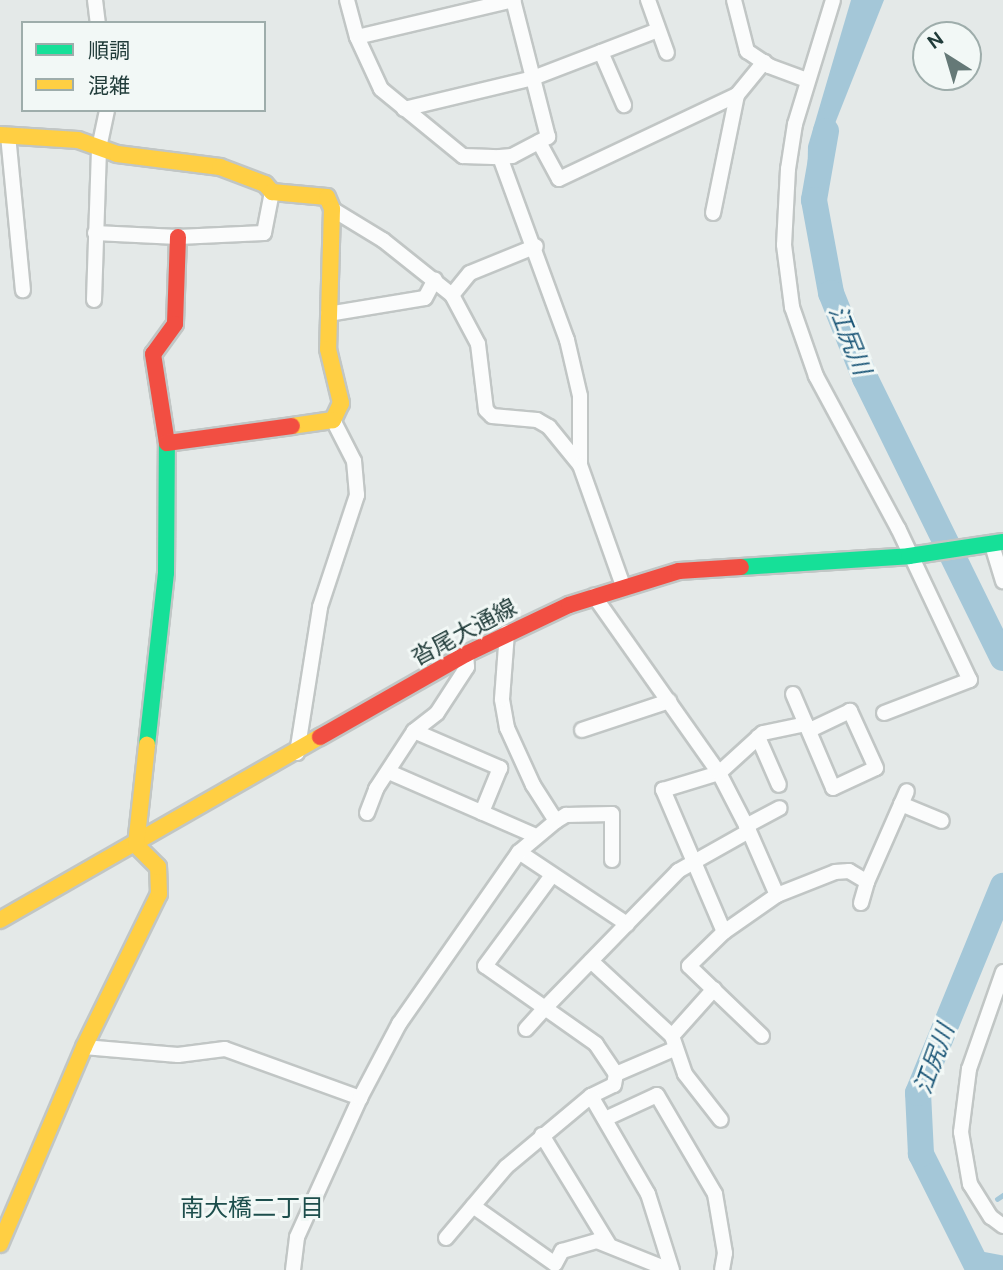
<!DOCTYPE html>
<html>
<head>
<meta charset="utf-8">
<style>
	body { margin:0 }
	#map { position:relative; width:1003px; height:1270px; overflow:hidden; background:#e4e9e8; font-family:"DM Sans","Noto Sans JP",sans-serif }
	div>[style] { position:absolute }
	.water>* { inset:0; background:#a4c7d8 }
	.stream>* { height:4.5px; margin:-2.25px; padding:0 2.25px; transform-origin:2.25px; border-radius:2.25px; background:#a4c7d8 }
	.river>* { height:26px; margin:-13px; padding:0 13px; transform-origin:13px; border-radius:13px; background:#a4c7d8 }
	.roads { filter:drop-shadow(2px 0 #c1c6c5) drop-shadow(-2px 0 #c1c6c5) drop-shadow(0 2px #c1c6c5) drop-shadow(0 -2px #c1c6c5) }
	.street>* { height:14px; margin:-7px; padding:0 7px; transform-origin:7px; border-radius:7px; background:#fbfcfc }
	.fast>* { height:16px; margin:-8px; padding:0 8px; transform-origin:8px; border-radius:8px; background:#16e098 }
	.slow>* { height:16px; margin:-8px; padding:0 8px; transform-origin:8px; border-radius:8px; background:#ffcf43 }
	.jam>* { height:16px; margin:-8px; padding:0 8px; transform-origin:8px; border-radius:8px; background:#f24e42 }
	span { translate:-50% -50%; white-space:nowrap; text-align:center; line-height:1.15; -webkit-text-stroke:6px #f2f8f6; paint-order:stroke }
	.street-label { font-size:23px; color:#213c3a }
	.water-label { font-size:24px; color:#1c5778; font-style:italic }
	.neighbourhood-label { font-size:24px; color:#1d4e4c }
	.legend { position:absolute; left:21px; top:21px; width:245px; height:91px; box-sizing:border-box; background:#f2f8f6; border:2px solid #9eadab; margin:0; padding:9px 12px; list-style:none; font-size:21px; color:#213c3a }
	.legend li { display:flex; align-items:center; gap:14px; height:35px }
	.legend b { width:35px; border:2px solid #9eadab }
	.north { position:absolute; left:912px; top:21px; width:70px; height:70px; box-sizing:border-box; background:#f2f8f6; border:2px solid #9eadab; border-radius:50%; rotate:323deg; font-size:19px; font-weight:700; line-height:28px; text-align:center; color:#213c3a }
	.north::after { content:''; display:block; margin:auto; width:24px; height:32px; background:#657977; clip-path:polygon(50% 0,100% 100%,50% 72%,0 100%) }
</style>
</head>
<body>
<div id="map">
	<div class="water">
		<div style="clip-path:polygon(851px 0,884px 0,807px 194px,808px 146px)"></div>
	</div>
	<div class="stream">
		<div style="left:997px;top:1199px;width:7px;rotate:-34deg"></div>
	</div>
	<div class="river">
		<div style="left:826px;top:131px;width:70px;rotate:99.9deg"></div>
		<div style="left:814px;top:200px;width:95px;rotate:79.6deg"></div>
		<div style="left:831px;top:293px;width:92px;rotate:68.2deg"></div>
		<div style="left:865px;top:378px;width:312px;rotate:63.8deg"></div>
		<div style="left:978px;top:1264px;width:25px;rotate:11deg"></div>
		<div style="left:979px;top:1270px;width:130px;rotate:-116.6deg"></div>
		<div style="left:921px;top:1154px;width:61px;rotate:-92.8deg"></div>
		<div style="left:918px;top:1093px;width:224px;rotate:-67.7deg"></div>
	</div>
	<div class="roads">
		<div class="street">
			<div style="left:95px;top:0;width:23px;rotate:83deg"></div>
			<div style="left:347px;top:0;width:38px;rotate:75deg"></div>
			<div style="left:357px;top:37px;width:57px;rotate:65.2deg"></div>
			<div style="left:381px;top:89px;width:106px;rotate:39.3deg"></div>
			<div style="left:463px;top:156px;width:37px;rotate:2deg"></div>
			<div style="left:500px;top:157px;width:12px;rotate:-5deg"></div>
			<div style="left:512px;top:156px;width:41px;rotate:-27.8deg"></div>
			<div style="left:548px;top:137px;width:141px;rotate:-104.3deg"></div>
			<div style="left:648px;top:0;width:56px;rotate:70.3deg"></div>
			<div style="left:734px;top:0;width:53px;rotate:75.7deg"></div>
			<div style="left:747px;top:51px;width:27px;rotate:34deg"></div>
			<div style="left:769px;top:66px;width:40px;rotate:20.2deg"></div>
			<div style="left:833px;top:0;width:130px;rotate:107deg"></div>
			<div style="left:795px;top:124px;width:46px;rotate:98.8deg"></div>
			<div style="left:788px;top:169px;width:76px;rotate:93deg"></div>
			<div style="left:784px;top:245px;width:63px;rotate:82.6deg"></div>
			<div style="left:792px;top:307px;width:73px;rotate:70.8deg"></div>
			<div style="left:816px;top:376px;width:173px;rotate:61.7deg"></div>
			<div style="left:898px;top:528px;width:168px;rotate:64.7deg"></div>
			<div style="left:970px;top:680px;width:92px;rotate:159deg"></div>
			<div style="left:357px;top:37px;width:161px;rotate:-13.3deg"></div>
			<div style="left:601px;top:52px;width:58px;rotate:66.5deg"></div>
			<div style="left:404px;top:109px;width:133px;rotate:-13.5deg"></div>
			<div style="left:533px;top:78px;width:134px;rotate:-21deg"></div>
			<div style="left:8px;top:135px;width:156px;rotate:84.5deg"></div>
			<div style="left:539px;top:142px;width:42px;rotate:61.6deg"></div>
			<div style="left:559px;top:179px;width:197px;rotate:-25.3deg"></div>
			<div style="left:737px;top:95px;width:43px;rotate:-50.7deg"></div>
			<div style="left:500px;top:157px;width:195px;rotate:69.9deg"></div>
			<div style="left:567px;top:340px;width:57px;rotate:76.9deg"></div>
			<div style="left:580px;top:396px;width:69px;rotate:90deg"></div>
			<div style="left:332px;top:209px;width:60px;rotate:31.3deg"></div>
			<div style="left:383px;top:240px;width:88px;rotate:38.6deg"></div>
			<div style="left:452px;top:295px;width:55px;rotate:62deg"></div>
			<div style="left:478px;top:344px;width:66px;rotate:83.1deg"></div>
			<div style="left:486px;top:410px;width:8px;rotate:45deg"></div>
			<div style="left:492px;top:416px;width:45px;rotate:5.1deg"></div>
			<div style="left:537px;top:420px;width:14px;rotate:30deg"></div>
			<div style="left:549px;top:427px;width:49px;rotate:50.8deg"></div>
			<div style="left:580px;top:465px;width:128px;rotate:70.4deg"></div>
			<div style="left:713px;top:213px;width:120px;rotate:-78.5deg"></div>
			<div style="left:95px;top:233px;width:83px;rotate:2.8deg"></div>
			<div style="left:178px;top:237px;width:86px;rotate:-2.7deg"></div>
			<div style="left:264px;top:233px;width:42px;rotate:-79deg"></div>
			<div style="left:452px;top:295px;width:28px;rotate:-51deg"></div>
			<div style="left:470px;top:273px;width:71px;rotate:-22.2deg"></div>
			<div style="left:94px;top:300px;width:152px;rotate:-88.1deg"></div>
			<div style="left:99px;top:148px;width:39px;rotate:-78deg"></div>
			<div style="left:328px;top:314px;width:98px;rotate:-9.4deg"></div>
			<div style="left:425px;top:298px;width:21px;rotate:-62deg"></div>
			<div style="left:992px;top:545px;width:38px;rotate:73deg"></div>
			<div style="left:793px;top:694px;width:102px;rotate:66.9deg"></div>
			<div style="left:833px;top:788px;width:47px;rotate:-24.9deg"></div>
			<div style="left:876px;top:768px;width:63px;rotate:-114.5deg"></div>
			<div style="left:850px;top:711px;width:44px;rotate:154.6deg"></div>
			<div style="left:582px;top:730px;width:92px;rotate:-18.4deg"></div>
			<div style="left:414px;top:731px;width:94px;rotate:23.3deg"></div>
			<div style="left:500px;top:768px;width:48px;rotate:112.2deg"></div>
			<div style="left:758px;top:737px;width:52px;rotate:66.4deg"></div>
			<div style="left:297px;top:753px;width:148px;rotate:-81deg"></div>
			<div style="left:320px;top:607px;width:118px;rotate:-71.7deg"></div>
			<div style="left:357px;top:495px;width:34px;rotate:-95deg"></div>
			<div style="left:354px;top:461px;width:46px;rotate:-117.1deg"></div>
			<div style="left:389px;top:772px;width:160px;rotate:23.5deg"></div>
			<div style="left:901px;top:804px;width:44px;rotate:22.5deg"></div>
			<div style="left:367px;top:813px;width:26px;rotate:-69deg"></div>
			<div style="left:376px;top:789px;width:69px;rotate:-56.8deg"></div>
			<div style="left:414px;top:731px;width:29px;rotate:-38deg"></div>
			<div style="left:437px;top:713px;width:55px;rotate:-56.9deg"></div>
			<div style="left:467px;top:667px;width:13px;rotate:-94deg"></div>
			<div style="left:556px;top:821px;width:12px;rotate:-31deg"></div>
			<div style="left:566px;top:815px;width:46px;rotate:-1.2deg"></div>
			<div style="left:612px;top:814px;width:46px;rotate:90deg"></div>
			<div style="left:746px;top:826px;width:38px;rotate:-28deg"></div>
			<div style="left:749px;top:831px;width:70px;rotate:66.4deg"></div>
			<div style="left:519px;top:852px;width:130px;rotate:33.7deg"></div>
			<div style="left:861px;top:903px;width:22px;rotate:-74deg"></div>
			<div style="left:724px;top:932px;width:155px;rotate:-113.2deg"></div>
			<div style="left:663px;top:790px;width:59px;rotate:-16.9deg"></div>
			<div style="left:719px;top:773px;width:59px;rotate:-42.3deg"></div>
			<div style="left:763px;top:733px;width:44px;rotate:-11.8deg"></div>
			<div style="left:591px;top:961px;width:110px;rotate:42.8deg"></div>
			<div style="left:672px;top:1036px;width:40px;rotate:71.1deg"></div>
			<div style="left:685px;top:1074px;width:58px;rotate:52deg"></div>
			<div style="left:1003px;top:972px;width:103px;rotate:109.3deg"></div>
			<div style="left:969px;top:1069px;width:64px;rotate:97.2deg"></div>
			<div style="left:961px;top:1132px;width:53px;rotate:80.2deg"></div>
			<div style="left:970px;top:1184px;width:39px;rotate:58deg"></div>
			<div style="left:991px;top:1217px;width:15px;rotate:37deg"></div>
			<div style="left:526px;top:1029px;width:28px;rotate:-48deg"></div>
			<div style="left:545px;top:1008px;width:73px;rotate:-145deg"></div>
			<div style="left:485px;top:966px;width:113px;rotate:-53.6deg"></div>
			<div style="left:672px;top:1036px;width:63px;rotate:-48.2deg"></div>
			<div style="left:762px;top:1036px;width:101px;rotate:-136.2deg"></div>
			<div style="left:689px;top:966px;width:49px;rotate:-44.2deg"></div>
			<div style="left:724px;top:932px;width:65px;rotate:-34.9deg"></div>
			<div style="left:777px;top:895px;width:62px;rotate:-21.6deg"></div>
			<div style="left:835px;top:872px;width:14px;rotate:-4deg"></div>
			<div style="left:849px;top:871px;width:21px;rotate:31deg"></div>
			<div style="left:867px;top:882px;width:99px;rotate:-66.3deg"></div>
			<div style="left:84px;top:1047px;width:94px;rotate:4.9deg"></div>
			<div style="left:178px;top:1055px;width:47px;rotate:-7.3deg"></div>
			<div style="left:225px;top:1049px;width:144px;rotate:19.9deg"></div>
			<div style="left:616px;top:1074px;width:63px;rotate:-23.3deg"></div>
			<div style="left:591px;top:1096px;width:25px;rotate:-26deg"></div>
			<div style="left:614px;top:1085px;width:11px;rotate:-80deg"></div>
			<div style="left:616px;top:1074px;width:36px;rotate:-124deg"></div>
			<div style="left:596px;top:1044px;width:62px;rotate:-144.8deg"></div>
			<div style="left:545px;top:1008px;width:191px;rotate:-45.8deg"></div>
			<div style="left:678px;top:871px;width:81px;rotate:-29.4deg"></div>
			<div style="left:749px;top:831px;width:65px;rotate:-117.3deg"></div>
			<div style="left:719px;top:773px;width:217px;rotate:-125.2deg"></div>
			<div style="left:605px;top:1119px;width:57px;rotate:-24.8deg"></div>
			<div style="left:657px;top:1095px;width:115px;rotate:59.6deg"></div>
			<div style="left:715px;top:1194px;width:60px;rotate:80.4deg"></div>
			<div style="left:725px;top:1253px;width:17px;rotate:100deg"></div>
			<div style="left:542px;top:1135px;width:127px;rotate:58.6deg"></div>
			<div style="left:473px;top:1206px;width:100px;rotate:35.3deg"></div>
			<div style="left:555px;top:1264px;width:15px;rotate:-62deg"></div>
			<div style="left:562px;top:1251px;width:36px;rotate:-16deg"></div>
			<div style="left:597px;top:1241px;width:78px;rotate:21.9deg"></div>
			<div style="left:446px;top:1238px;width:93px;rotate:-49.8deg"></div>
			<div style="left:506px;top:1167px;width:111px;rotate:-39.9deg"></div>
			<div style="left:591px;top:1096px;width:113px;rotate:59.8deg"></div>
			<div style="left:648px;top:1194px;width:80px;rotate:72.5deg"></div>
			<div style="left:293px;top:1270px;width:33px;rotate:-83deg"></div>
			<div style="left:297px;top:1237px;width:153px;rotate:-65.6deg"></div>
			<div style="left:360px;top:1098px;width:84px;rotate:-62.2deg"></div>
			<div style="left:399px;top:1024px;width:210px;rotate:-55.1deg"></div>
			<div style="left:519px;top:852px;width:48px;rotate:-40deg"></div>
			<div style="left:556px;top:821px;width:43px;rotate:-122.6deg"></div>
			<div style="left:533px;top:785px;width:63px;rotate:-114.5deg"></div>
			<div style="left:507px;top:728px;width:29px;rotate:-100deg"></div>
			<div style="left:502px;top:699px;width:67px;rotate:-85.7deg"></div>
		</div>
		<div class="fast">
			<div style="left:741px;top:567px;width:168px;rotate:-3.7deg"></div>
			<div style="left:909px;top:556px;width:95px;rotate:-8.5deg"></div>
			<div style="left:147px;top:745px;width:173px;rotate:-83.7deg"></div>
			<div style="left:166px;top:573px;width:130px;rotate:-89.6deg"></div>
		</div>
		<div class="slow">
			<div style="left:0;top:135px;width:78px;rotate:3.7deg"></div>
			<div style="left:78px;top:140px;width:41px;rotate:19.7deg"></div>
			<div style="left:117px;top:154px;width:104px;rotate:7.2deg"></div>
			<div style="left:220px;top:167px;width:48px;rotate:20.7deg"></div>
			<div style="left:265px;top:184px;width:11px;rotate:49deg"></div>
			<div style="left:272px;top:192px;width:55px;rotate:5.2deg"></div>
			<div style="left:327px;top:197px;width:13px;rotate:67deg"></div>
			<div style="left:332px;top:209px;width:140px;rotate:91.6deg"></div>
			<div style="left:328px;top:349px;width:56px;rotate:76.5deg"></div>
			<div style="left:341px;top:403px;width:19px;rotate:115deg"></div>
			<div style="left:333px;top:420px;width:41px;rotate:171.7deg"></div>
			<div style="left:0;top:920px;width:369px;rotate:-29.8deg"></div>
			<div style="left:0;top:1244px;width:214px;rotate:-66.9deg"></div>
			<div style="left:84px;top:1047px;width:170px;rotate:-63.9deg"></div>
			<div style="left:159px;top:894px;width:27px;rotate:-92deg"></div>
			<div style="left:158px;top:867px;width:31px;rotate:-135deg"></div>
			<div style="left:136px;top:845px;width:101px;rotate:-83.7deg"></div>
		</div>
		<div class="jam">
			<div style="left:178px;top:237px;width:87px;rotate:92deg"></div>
			<div style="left:175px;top:324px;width:37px;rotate:126deg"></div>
			<div style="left:153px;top:354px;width:90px;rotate:81.1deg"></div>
			<div style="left:167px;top:443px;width:126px;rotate:-7.7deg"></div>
			<div style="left:320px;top:737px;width:168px;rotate:-29.6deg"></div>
			<div style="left:466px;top:654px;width:114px;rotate:-25.4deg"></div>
			<div style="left:569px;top:605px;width:115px;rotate:-17.2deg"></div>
			<div style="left:679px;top:571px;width:62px;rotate:-3.7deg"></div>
		</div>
	</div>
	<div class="street-label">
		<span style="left:464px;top:632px;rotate:-28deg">沓尾大通線</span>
	</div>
	<div class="water-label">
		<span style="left:850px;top:340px;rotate:68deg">江尻川</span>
		<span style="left:934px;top:1059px;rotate:-70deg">江尻川</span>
	</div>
	<div class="neighbourhood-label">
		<span style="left:252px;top:1208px">南大橋二丁目</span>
	</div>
	<ul class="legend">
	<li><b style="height:9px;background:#16e098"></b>順調</li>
	<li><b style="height:9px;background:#ffcf43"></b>混雑</li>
	</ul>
	<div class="north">N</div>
</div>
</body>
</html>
